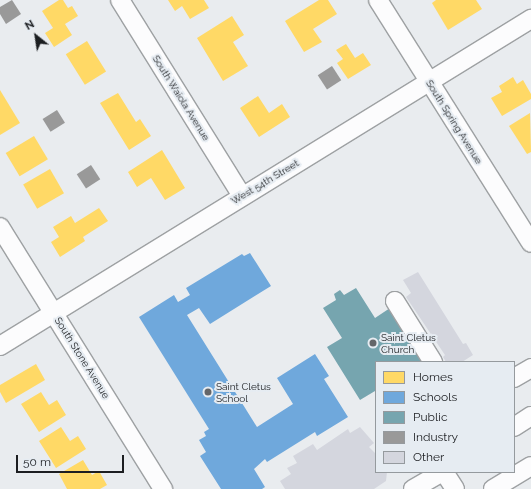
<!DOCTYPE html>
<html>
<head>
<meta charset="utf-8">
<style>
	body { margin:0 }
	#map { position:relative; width:531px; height:489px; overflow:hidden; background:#e9ecef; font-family:Raleway,sans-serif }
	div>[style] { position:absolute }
	.homes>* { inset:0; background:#ffd966; transform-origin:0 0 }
	.schools>* { inset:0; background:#6fa8dc }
	.public>* { inset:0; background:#76a5af }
	.industry>* { inset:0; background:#999; transform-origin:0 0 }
	.building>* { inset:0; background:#d4d6de }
	.roads { filter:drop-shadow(1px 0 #9ea1a3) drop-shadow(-1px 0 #9ea1a3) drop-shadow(0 1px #9ea1a3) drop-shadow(0 -1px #9ea1a3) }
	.minor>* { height:18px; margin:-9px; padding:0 9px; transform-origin:9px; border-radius:9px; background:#fcfcfd }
	.dots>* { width:11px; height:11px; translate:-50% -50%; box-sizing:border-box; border:2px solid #e6ecf2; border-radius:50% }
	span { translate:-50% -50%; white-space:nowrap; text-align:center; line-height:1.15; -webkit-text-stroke:4px #e6ecf2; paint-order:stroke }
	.street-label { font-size:10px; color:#1c1e21 }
	.poi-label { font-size:10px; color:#1c1e21 }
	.left { translate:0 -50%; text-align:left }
	.legend { position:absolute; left:375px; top:361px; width:140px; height:112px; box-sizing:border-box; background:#e6ecf2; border:1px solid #959a9e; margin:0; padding:5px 7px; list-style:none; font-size:12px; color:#1c1e21 }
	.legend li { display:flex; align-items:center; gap:8px; height:20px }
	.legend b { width:20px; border:1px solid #959a9e }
	.north { position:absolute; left:16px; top:16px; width:40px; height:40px; -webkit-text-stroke:3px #e6ecf2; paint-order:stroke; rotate:330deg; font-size:11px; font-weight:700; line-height:16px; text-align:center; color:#1c1e21 }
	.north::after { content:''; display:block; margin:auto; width:14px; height:18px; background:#1c1e21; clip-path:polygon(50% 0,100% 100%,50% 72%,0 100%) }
	.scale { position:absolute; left:16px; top:455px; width:108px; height:18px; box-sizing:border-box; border:2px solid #1c1e21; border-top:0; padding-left:5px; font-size:12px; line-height:14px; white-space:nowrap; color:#1c1e21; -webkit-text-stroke:3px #e6ecf2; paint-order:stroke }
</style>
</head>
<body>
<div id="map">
	<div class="homes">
		<div style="clip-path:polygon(59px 0,63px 0,68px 8px,72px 6px,78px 16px,65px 24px,72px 35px,54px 47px,45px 33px,53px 28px,42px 11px)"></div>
		<div style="clip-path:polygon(168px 0,204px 0,209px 8px,190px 19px,182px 6px,175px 11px)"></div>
		<div style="clip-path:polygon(319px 0,328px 0,337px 14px,313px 29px,322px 42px,304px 52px,285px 21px)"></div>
		<div style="clip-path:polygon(436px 0,476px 0,482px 9px,448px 30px,432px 3px)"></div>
		<div style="clip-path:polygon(232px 16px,244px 35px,233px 42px,248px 66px,223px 81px,197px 38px)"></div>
		<div style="left:87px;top:41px;width:36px;height:25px;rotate:58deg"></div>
		<div style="clip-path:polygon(346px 44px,355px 58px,363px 53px,371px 65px,348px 79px,337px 63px,343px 59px,336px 50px)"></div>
		<div style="clip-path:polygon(513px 77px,517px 84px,523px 80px,531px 94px,531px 99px,502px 116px,491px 98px,502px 92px,499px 86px)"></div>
		<div style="clip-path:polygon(0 90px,20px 123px,0 135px)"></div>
		<div style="clip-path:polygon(118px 93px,136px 122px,140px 119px,151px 136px,129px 150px,100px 103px)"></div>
		<div style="clip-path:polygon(258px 96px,269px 113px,282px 104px,290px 117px,259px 137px,240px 108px)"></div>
		<div style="clip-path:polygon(530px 113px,531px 152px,527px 154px,509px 126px)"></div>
		<div style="left:34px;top:136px;width:27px;height:33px;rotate:59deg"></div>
		<div style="clip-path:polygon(162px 150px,185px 188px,165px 200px,151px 178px,137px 187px,128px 172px)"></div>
		<div style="left:50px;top:169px;width:28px;height:31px;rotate:60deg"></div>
		<div style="clip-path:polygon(99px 208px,108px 221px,83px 237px,85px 241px,60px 257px,51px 242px,59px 237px,53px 227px,71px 216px,75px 223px)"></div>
		<div style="clip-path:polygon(36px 364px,45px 380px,6px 403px,0 392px,0 385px)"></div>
		<div style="clip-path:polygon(41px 392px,49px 405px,57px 400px,66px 415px,39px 432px,21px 404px)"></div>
		<div style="clip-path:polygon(61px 427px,70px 441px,78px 436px,86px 449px,56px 468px,39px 441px)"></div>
		<div style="clip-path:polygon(83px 460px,92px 475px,99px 471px,107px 485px,100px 489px,67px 489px,59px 474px)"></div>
	</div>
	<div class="schools">
		<div style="clip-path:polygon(250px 253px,271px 286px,210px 324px,199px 308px,187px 315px,257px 427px,293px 404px,277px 378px,315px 354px,329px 376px,324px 379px,348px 417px,317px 436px,315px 432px,267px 462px,265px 459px,254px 469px,265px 487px,262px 489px,221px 489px,200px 456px,206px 452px,199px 440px,206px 436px,204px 432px,209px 429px,139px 317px,174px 295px,178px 302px,190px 295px,186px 288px,242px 254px,244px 256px)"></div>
	</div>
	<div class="public">
		<div style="clip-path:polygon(356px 288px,375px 318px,390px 308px,423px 361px,376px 362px,376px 393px,375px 391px,360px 400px,327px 347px,342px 338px,323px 308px,336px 300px,334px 294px,340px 290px,344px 295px)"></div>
	</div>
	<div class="industry">
		<div style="clip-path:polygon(12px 0,21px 14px,6px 24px,0 14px,0 7px)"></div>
		<div style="left:332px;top:66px;width:17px;height:17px;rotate:57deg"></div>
		<div style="left:57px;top:110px;width:15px;height:17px;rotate:58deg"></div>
		<div style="left:91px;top:165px;width:17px;height:17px;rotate:57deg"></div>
	</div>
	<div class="building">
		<div style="clip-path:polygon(418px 272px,463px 344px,466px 343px,473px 355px,462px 362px,446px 362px,443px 357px,445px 355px,406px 297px,411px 293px,403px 280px)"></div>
		<div style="clip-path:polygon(360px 427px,374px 443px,369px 447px,376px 454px,376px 472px,387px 472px,386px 481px,374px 489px,285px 489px,280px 481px,291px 474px,287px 468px,297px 463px,293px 456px,313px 444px,317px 450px,348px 429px,350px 433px)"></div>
	</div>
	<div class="roads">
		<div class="minor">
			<div style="left:120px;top:0;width:231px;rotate:58.1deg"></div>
			<div style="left:378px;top:0;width:287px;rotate:57.8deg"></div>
			<div style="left:0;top:227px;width:309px;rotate:58.1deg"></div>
			<div style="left:395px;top:301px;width:72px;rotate:58.1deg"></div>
			<div style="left:0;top:346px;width:624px;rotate:-31.63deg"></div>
			<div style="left:514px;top:378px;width:20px;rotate:-30deg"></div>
			<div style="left:514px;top:427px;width:20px;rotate:-33deg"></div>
			<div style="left:444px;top:472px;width:20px;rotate:57deg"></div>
			<div style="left:413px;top:489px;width:34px;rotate:-30deg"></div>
			<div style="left:493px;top:489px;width:44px;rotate:-31.2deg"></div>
		</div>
	</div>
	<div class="dots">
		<div style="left:373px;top:343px;background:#646669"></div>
		<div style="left:208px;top:392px;background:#646669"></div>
	</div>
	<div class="street-label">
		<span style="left:181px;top:98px;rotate:58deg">South Waiola Avenue</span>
		<span style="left:454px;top:122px;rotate:58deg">South Spring Avenue</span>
		<span style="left:265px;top:182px;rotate:-31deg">West 54th Street</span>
		<span style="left:82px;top:358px;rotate:58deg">South Stone Avenue</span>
	</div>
	<div class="poi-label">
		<span class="left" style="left:381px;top:343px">Saint Cletus<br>Church</span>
		<span class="left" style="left:216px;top:392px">Saint Cletus<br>School</span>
	</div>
	<ul class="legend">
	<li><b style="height:11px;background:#ffd966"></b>Homes</li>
	<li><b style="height:11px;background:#6fa8dc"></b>Schools</li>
	<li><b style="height:11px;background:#76a5af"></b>Public</li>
	<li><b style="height:11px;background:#999"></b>Industry</li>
	<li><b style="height:11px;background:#d4d6de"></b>Other</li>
	</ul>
	<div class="north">N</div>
	<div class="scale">50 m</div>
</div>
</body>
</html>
